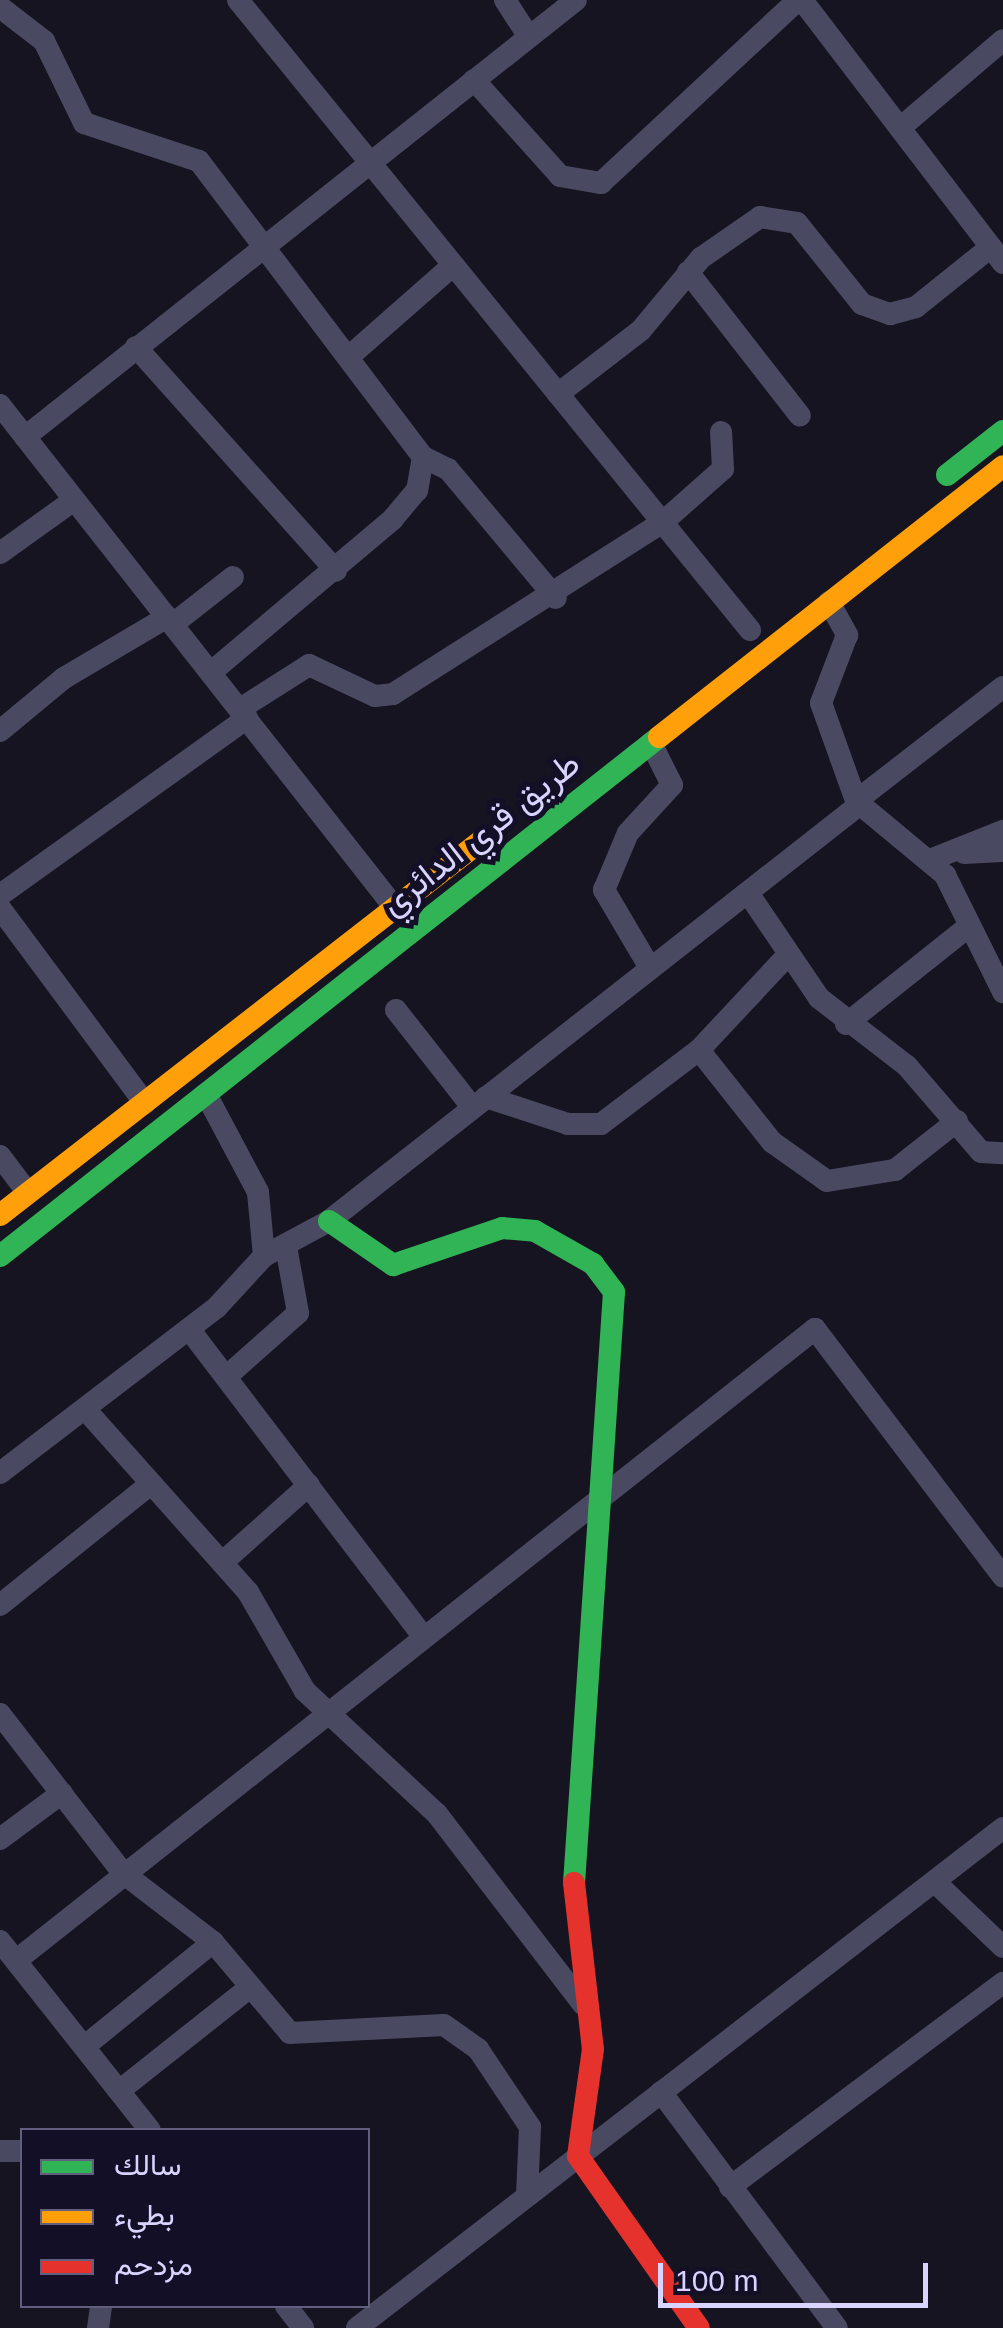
<!DOCTYPE html>
<html>
<head>
<meta charset="utf-8">
<style>
	body { margin:0 }
	#map { position:relative; width:1003px; height:2328px; overflow:hidden; background:#161421; font-family:Arial,Vazirmatn,sans-serif }
	div>[style] { position:absolute }
	.street>* { height:22px; margin:-11px; padding:0 11px; transform-origin:11px; border-radius:11px; background:#4a4962 }
	.fast>* { height:22px; margin:-11px; padding:0 11px; transform-origin:11px; border-radius:11px; background:#30b455 }
	.slow>* { height:22px; margin:-11px; padding:0 11px; transform-origin:11px; border-radius:11px; background:#ff9f0a }
	.jam>* { height:22px; margin:-11px; padding:0 11px; transform-origin:11px; border-radius:11px; background:#e5322d }
	span { translate:-50% -50%; white-space:nowrap; text-align:center; line-height:1.15; -webkit-text-stroke:10px #130f26; paint-order:stroke }
	.street-label { font-size:35px; color:#d9d4ff }
	.legend { position:absolute; left:20px; top:2128px; width:350px; height:180px; box-sizing:border-box; background:#130f26; border:2px solid #625e7d; margin:0; padding:12px 18px; list-style:none; font-size:30px; color:#d9d4ff }
	.legend li { display:flex; align-items:center; gap:20px; height:50px }
	.legend b { width:50px; border:2px solid #625e7d }
	.scale { position:absolute; left:658px; top:2263px; width:270px; height:45px; box-sizing:border-box; border:5px solid #d9d4ff; border-top:0; padding-left:12px; font-size:30px; line-height:35px; white-space:nowrap; color:#d9d4ff; -webkit-text-stroke:8px #130f26; paint-order:stroke }
</style>
</head>
<body>
<div id="map">
	<div class="street">
		<div style="left:238px;top:0;width:812px;rotate:50.9deg"></div>
		<div style="left:505px;top:0;width:44px;rotate:57deg"></div>
		<div style="left:802px;top:0;width:331px;rotate:52.6deg"></div>
		<div style="left:0;top:7px;width:56px;rotate:37.7deg"></div>
		<div style="left:44px;top:41px;width:91px;rotate:64deg"></div>
		<div style="left:84px;top:123px;width:121px;rotate:18.3deg"></div>
		<div style="left:199px;top:161px;width:371px;rotate:52.9deg"></div>
		<div style="left:423px;top:457px;width:34px;rotate:100deg"></div>
		<div style="left:417px;top:490px;width:38px;rotate:130deg"></div>
		<div style="left:393px;top:519px;width:238px;rotate:139.9deg"></div>
		<div style="left:474px;top:80px;width:129px;rotate:48.1deg"></div>
		<div style="left:560px;top:176px;width:42px;rotate:9.7deg"></div>
		<div style="left:601px;top:183px;width:269px;rotate:-42.9deg"></div>
		<div style="left:900px;top:128px;width:135px;rotate:-40.5deg"></div>
		<div style="left:688px;top:272px;width:182px;rotate:52.1deg"></div>
		<div style="left:136px;top:347px;width:300px;rotate:48.2deg"></div>
		<div style="left:352px;top:354px;width:132px;rotate:-41.3deg"></div>
		<div style="left:558px;top:394px;width:105px;rotate:-37.6deg"></div>
		<div style="left:641px;top:330px;width:94px;rotate:-50.2deg"></div>
		<div style="left:701px;top:258px;width:72px;rotate:-34.8deg"></div>
		<div style="left:760px;top:217px;width:37px;rotate:9deg"></div>
		<div style="left:797px;top:223px;width:104px;rotate:51.3deg"></div>
		<div style="left:862px;top:304px;width:30px;rotate:20deg"></div>
		<div style="left:890px;top:314px;width:27px;rotate:-15deg"></div>
		<div style="left:916px;top:307px;width:96px;rotate:-38.7deg"></div>
		<div style="left:0;top:405px;width:640px;rotate:51.86deg"></div>
		<div style="left:25px;top:437px;width:703px;rotate:-38.42deg"></div>
		<div style="left:423px;top:457px;width:28px;rotate:26deg"></div>
		<div style="left:448px;top:469px;width:168px;rotate:50.1deg"></div>
		<div style="left:0;top:553px;width:91px;rotate:-35.6deg"></div>
		<div style="left:829px;top:602px;width:38px;rotate:61deg"></div>
		<div style="left:847px;top:635px;width:73px;rotate:110.9deg"></div>
		<div style="left:821px;top:703px;width:104px;rotate:70.3deg"></div>
		<div style="left:856px;top:801px;width:116px;rotate:39.7deg"></div>
		<div style="left:945px;top:875px;width:131px;rotate:63.6deg"></div>
		<div style="left:173px;top:624px;width:76px;rotate:-38.1deg"></div>
		<div style="left:240px;top:709px;width:82px;rotate:-32.5deg"></div>
		<div style="left:309px;top:665px;width:73px;rotate:25.2deg"></div>
		<div style="left:375px;top:696px;width:18px;rotate:-6deg"></div>
		<div style="left:393px;top:694px;width:320px;rotate:-32.5deg"></div>
		<div style="left:663px;top:522px;width:80px;rotate:-41.5deg"></div>
		<div style="left:723px;top:469px;width:37px;rotate:-93deg"></div>
		<div style="left:0;top:731px;width:83px;rotate:-39.6deg"></div>
		<div style="left:64px;top:678px;width:120px;rotate:-30.6deg"></div>
		<div style="left:856px;top:801px;width:186px;rotate:-37.8deg"></div>
		<div style="left:964px;top:853px;width:39px;rotate:-3deg"></div>
		<div style="left:930px;top:860px;width:79px;rotate:-21.7deg"></div>
		<div style="left:748px;top:893px;width:127px;rotate:55.9deg"></div>
		<div style="left:819px;top:998px;width:111px;rotate:37.7deg"></div>
		<div style="left:907px;top:1066px;width:113px;rotate:49.3deg"></div>
		<div style="left:981px;top:1152px;width:22px;rotate:3deg"></div>
		<div style="left:0;top:895px;width:304px;rotate:-35.6deg"></div>
		<div style="left:0;top:908px;width:243px;rotate:53.4deg"></div>
		<div style="left:650px;top:968px;width:91px;rotate:-120.5deg"></div>
		<div style="left:604px;top:890px;width:62px;rotate:-67.2deg"></div>
		<div style="left:628px;top:833px;width:65px;rotate:-47.5deg"></div>
		<div style="left:672px;top:785px;width:47px;rotate:-116.6deg"></div>
		<div style="left:396px;top:1010px;width:123px;rotate:51.9deg"></div>
		<div style="left:846px;top:1024px;width:156px;rotate:-38.5deg"></div>
		<div style="left:699px;top:1050px;width:117px;rotate:51.6deg"></div>
		<div style="left:772px;top:1142px;width:67px;rotate:35.3deg"></div>
		<div style="left:827px;top:1181px;width:69px;rotate:-9.2deg"></div>
		<div style="left:895px;top:1170px;width:79px;rotate:-38.3deg"></div>
		<div style="left:486px;top:1097px;width:86px;rotate:18.2deg"></div>
		<div style="left:568px;top:1124px;width:33px"></div>
		<div style="left:601px;top:1124px;width:123px;rotate:-37.1deg"></div>
		<div style="left:699px;top:1050px;width:127px;rotate:-46.9deg"></div>
		<div style="left:0;top:1156px;width:46px;rotate:52.9deg"></div>
		<div style="left:264px;top:1256px;width:74px;rotate:-28.3deg"></div>
		<div style="left:329px;top:1221px;width:674px;rotate:-38.13deg"></div>
		<div style="left:189px;top:1329px;width:382px;rotate:52.7deg"></div>
		<div style="left:226px;top:1377px;width:96px;rotate:-41.6deg"></div>
		<div style="left:298px;top:1313px;width:68px;rotate:-100.2deg"></div>
		<div style="left:85px;top:1409px;width:245px;rotate:48.3deg"></div>
		<div style="left:248px;top:1592px;width:114px;rotate:60.1deg"></div>
		<div style="left:305px;top:1691px;width:180px;rotate:43deg"></div>
		<div style="left:437px;top:1814px;width:240px;rotate:52.5deg"></div>
		<div style="left:0;top:1473px;width:273px;rotate:-37.4deg"></div>
		<div style="left:217px;top:1307px;width:69px;rotate:-47.3deg"></div>
		<div style="left:264px;top:1256px;width:64px;rotate:-95.4deg"></div>
		<div style="left:258px;top:1192px;width:111px;rotate:-118deg"></div>
		<div style="left:224px;top:1561px;width:114px;rotate:-41.8deg"></div>
		<div style="left:0;top:1605px;width:191px;rotate:-38.8deg"></div>
		<div style="left:0;top:1714px;width:201px;rotate:52.3deg"></div>
		<div style="left:123px;top:1873px;width:113px;rotate:37.5deg"></div>
		<div style="left:213px;top:1942px;width:119px;rotate:49.8deg"></div>
		<div style="left:290px;top:2033px;width:154px;rotate:-3deg"></div>
		<div style="left:444px;top:2025px;width:42px;rotate:35.2deg"></div>
		<div style="left:478px;top:2049px;width:94px;rotate:56.3deg"></div>
		<div style="left:530px;top:2127px;width:69px;rotate:92.5deg"></div>
		<div style="left:0;top:1839px;width:77px;rotate:-36.6deg"></div>
		<div style="left:935px;top:1882px;width:94px;rotate:43.7deg"></div>
		<div style="left:0;top:1941px;width:241px;rotate:51.6deg"></div>
		<div style="left:18px;top:1959px;width:1016px;rotate:-38.33deg"></div>
		<div style="left:815px;top:1329px;width:311px;rotate:52.8deg"></div>
		<div style="left:85px;top:2046px;width:165px;rotate:-39.1deg"></div>
		<div style="left:119px;top:2091px;width:167px;rotate:-38.4deg"></div>
		<div style="left:661px;top:2092px;width:294px;rotate:53.3deg"></div>
		<div style="left:0;top:2151px;width:22px"></div>
		<div style="left:730px;top:2187px;width:341px;rotate:-36.8deg"></div>
		<div style="left:286px;top:2306px;width:28px;rotate:52deg"></div>
		<div style="left:98px;top:2328px;width:22px;rotate:-82deg"></div>
		<div style="left:357px;top:2328px;width:817px;rotate:-37.74deg"></div>
	</div>
	<div class="fast">
		<div style="left:947px;top:475px;width:71px;rotate:-38.2deg"></div>
		<div style="left:329px;top:1221px;width:78px;rotate:34.5deg"></div>
		<div style="left:393px;top:1265px;width:115px;rotate:-18.7deg"></div>
		<div style="left:502px;top:1228px;width:33px;rotate:5deg"></div>
		<div style="left:535px;top:1231px;width:67px;rotate:29.6deg"></div>
		<div style="left:593px;top:1264px;width:35px;rotate:53deg"></div>
		<div style="left:614px;top:1292px;width:592px;rotate:93.87deg"></div>
		<div style="left:0;top:1256px;width:839px;rotate:-38.22deg"></div>
	</div>
	<div class="slow">
		<div style="left:659px;top:737px;width:438px;rotate:-38.2deg"></div>
		<div style="left:0;top:1215px;width:609px;rotate:-37.87deg"></div>
	</div>
	<div class="jam">
		<div style="left:574px;top:1883px;width:167px;rotate:83.5deg"></div>
		<div style="left:593px;top:2049px;width:108px;rotate:98deg"></div>
		<div style="left:578px;top:2156px;width:210px;rotate:54.9deg"></div>
	</div>
	<div class="street-label">
		<span style="left:480px;top:833px;rotate:-38deg">طريق قري الدائري</span>
	</div>
	<ul class="legend">
	<li><b style="height:12px;background:#30b455"></b>سالك</li>
	<li><b style="height:12px;background:#ff9f0a"></b>بطيء</li>
	<li><b style="height:12px;background:#e5322d"></b>مزدحم</li>
	</ul>
	<div class="scale">100 m</div>
</div>
</body>
</html>
